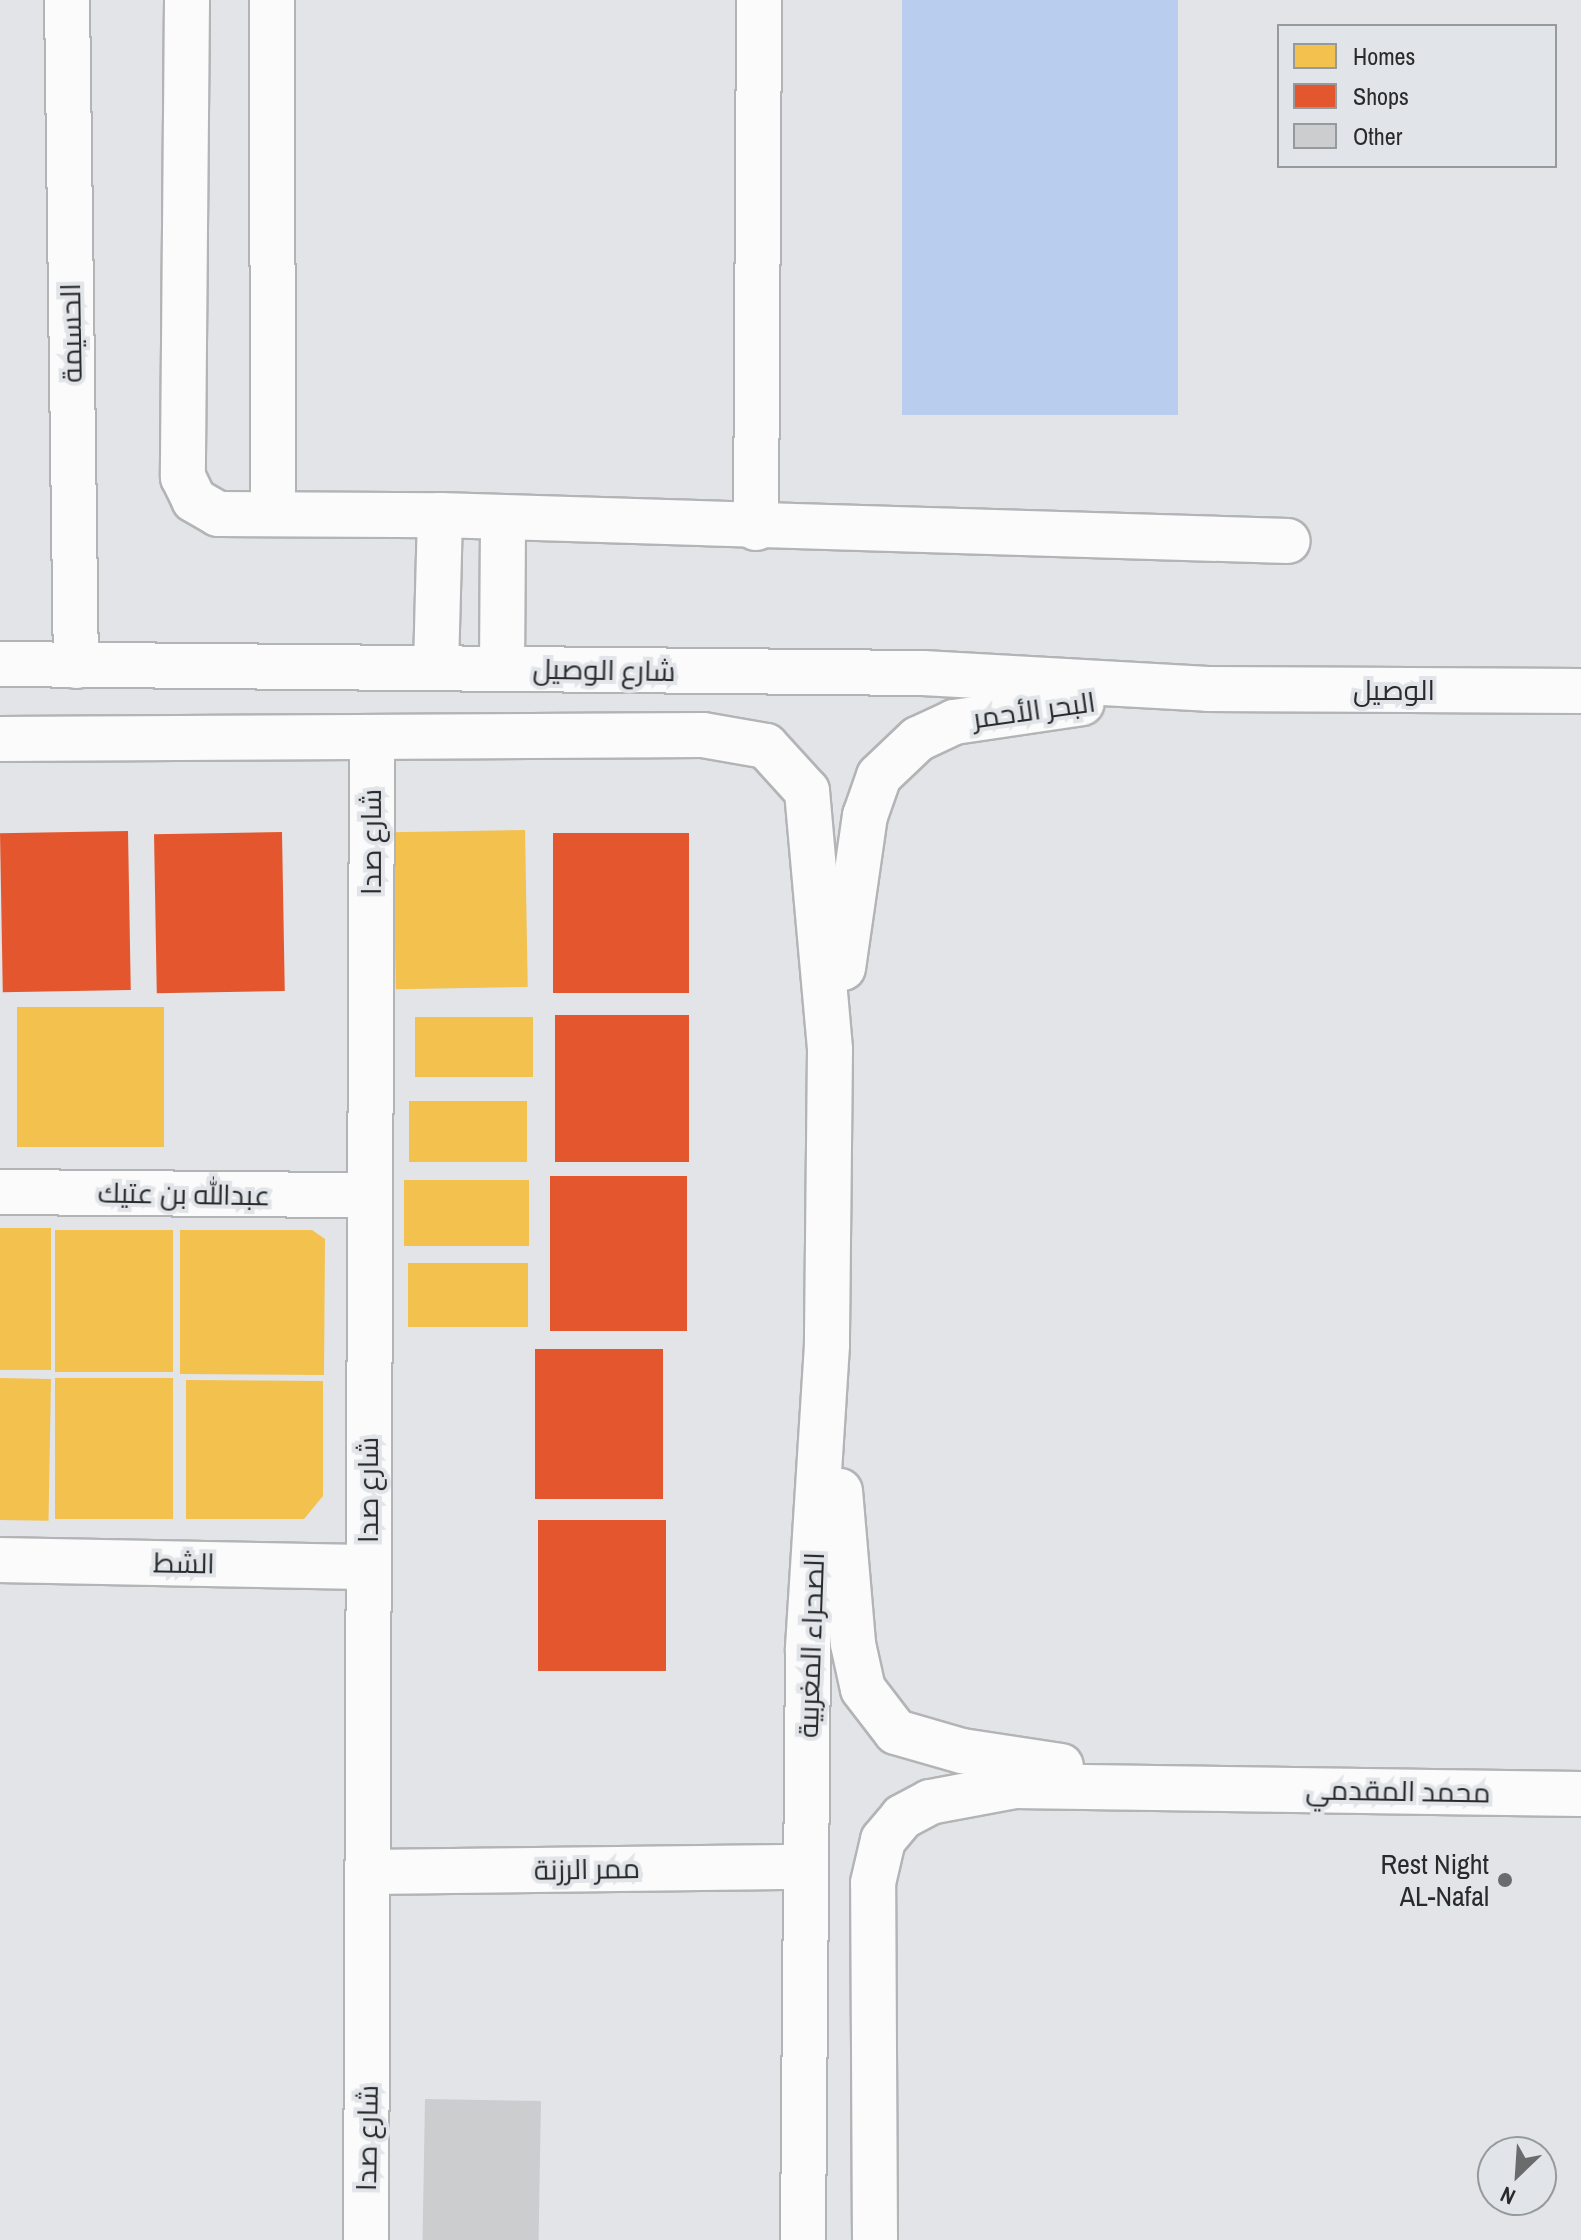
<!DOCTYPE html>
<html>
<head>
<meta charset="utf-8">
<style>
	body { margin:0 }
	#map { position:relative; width:1581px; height:2240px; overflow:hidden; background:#e2e4e7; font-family:"Archivo Narrow",Cairo,sans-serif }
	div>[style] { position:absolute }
	.green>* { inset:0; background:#b9ceef; transform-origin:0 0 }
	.homes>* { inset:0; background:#f2c14e; transform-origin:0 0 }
	.shops>* { inset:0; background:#e4572e; transform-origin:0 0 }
	.building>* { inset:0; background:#cccdcf; transform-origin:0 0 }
	.roads { filter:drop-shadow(2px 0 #b3b4b6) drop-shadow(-2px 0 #b3b4b6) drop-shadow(0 2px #b3b4b6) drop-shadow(0 -2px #b3b4b6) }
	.minor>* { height:44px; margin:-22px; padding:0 22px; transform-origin:22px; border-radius:22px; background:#fbfbfb }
	.dots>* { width:22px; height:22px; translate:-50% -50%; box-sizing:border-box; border:4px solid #e1e4e8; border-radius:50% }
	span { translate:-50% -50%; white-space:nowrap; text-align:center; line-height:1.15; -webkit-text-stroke:8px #e1e4e8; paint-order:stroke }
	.street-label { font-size:28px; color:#292a2b }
	.poi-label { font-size:28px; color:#292a2b }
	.right { translate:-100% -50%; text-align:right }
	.legend { position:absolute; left:1277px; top:24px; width:280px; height:144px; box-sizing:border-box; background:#e1e4e8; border:2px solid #979a9c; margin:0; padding:10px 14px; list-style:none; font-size:24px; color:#292a2b }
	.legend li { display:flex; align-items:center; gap:16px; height:40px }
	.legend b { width:40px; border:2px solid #979a9c }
	.north { position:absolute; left:1477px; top:2136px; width:80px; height:80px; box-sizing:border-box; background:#e1e4e8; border:2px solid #979a9c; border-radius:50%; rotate:205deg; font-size:22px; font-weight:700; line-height:32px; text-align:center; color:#292a2b }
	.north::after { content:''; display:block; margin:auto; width:28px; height:36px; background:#6a6b6d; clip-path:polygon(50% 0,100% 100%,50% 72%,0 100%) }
</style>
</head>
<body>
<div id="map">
	<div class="green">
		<div style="left:902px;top:0;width:276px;height:415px"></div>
	</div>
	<div class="homes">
		<div style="left:525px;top:830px;width:157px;height:132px;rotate:89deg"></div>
		<div style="left:17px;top:1007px;width:147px;height:140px"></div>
		<div style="left:415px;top:1017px;width:118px;height:60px"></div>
		<div style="left:409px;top:1101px;width:118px;height:61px"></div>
		<div style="left:529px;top:1180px;width:66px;height:125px;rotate:90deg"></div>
		<div style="left:0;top:1228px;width:51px;height:142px"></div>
		<div style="left:55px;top:1230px;width:118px;height:142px"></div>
		<div style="clip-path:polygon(180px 1230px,312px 1230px,325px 1239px,324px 1375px,180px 1374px)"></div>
		<div style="left:408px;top:1263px;width:120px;height:64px"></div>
		<div style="left:0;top:1378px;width:51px;height:142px;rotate:1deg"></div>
		<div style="left:55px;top:1378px;width:118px;height:141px"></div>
		<div style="clip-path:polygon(186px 1380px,323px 1381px,323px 1496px,304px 1519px,186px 1519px)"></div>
	</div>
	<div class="shops">
		<div style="left:128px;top:831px;width:159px;height:128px;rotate:89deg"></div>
		<div style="left:282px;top:832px;width:159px;height:128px;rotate:89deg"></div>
		<div style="left:553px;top:833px;width:136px;height:160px"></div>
		<div style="left:555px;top:1015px;width:134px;height:147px"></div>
		<div style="left:550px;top:1176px;width:137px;height:155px"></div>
		<div style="left:535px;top:1349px;width:128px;height:150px"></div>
		<div style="left:538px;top:1520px;width:128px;height:151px"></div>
	</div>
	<div class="building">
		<div style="left:425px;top:2099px;width:116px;height:141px;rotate:1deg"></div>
	</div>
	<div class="roads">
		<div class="minor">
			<div style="left:67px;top:0;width:666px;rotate:89.23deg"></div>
			<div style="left:187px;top:0;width:477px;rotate:90.5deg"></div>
			<div style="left:183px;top:477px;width:25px;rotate:64deg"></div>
			<div style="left:194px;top:500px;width:28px;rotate:30deg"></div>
			<div style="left:218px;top:514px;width:222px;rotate:0.3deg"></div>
			<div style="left:440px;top:515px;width:848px;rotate:1.76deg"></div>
			<div style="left:272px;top:0;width:513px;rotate:89.89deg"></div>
			<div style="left:756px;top:528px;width:528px;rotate:-89.67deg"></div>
			<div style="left:0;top:664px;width:923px;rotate:0.56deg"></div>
			<div style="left:923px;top:673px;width:285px;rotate:3.2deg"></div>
			<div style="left:1208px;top:689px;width:373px;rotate:0.3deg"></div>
			<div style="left:436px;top:668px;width:153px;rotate:-88.5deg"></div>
			<div style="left:502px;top:669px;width:151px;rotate:-89.6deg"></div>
			<div style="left:0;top:739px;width:703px;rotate:-0.33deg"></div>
			<div style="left:703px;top:735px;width:64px;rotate:9.9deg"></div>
			<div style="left:766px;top:746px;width:61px;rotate:47.7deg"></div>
			<div style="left:807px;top:791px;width:260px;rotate:84.9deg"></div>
			<div style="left:830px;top:1050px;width:295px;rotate:90.6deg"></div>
			<div style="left:827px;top:1345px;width:306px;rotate:93.6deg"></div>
			<div style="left:808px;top:1650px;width:590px;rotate:90.49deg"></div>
			<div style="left:843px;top:968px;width:154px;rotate:-81.8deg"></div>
			<div style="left:865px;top:816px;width:42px;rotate:-70.7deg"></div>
			<div style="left:879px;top:776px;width:54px;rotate:-43.5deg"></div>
			<div style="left:918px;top:739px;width:40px;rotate:-25deg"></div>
			<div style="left:954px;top:722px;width:129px;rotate:-8.4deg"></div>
			<div style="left:0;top:1192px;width:369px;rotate:0.5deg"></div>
			<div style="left:840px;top:1491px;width:154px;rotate:85.1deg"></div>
			<div style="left:853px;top:1644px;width:46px;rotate:77.5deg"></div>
			<div style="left:863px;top:1689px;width:54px;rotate:52.5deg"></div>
			<div style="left:896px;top:1732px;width:69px;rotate:16.1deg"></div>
			<div style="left:962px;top:1751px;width:100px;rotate:8.6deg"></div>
			<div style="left:0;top:1560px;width:367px;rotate:1.1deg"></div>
			<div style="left:370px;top:1872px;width:434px;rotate:-0.7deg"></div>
			<div style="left:366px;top:2240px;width:1501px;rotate:-89.77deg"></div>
			<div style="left:875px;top:2240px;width:357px;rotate:-90.3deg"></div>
			<div style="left:873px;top:1883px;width:44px;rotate:-76.9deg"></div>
			<div style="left:883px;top:1840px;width:30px;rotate:-50deg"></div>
			<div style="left:902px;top:1817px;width:32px;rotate:-28deg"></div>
			<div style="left:930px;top:1802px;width:86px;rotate:-10.7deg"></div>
			<div style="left:1015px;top:1786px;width:566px;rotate:0.81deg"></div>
		</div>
	</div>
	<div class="dots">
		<div style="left:1505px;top:1880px;background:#6a6b6d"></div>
	</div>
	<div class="street-label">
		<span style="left:71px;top:333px;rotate:-91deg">الحسيمة</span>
		<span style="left:604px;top:670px;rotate:1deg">شارع الوصيل</span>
		<span style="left:1394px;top:690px">الوصيل</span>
		<span style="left:1034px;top:710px;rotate:-8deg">البحر الأحمر</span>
		<span style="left:371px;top:842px;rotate:-90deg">شارع صدا</span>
		<span style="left:184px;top:1194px;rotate:1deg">عبدالله بن عتيك</span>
		<span style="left:368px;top:1490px;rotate:-90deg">شارع صدا</span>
		<span style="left:184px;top:1563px;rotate:1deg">الشط</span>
		<span style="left:811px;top:1645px;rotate:-88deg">الصحراء المغربية</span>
		<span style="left:1398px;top:1791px;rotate:1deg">محمد المقدمي</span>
		<span style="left:587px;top:1869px;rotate:-1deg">ممر الرزنة</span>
		<span style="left:367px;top:2138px;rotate:-89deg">شارع صدا</span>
	</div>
	<div class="poi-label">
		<span class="right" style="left:1489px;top:1880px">Rest Night<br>AL-Nafal</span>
	</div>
	<ul class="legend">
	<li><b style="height:22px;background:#f2c14e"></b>Homes</li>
	<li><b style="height:22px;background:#e4572e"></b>Shops</li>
	<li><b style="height:22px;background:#cccdcf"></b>Other</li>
	</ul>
	<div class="north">N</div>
</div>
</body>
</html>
